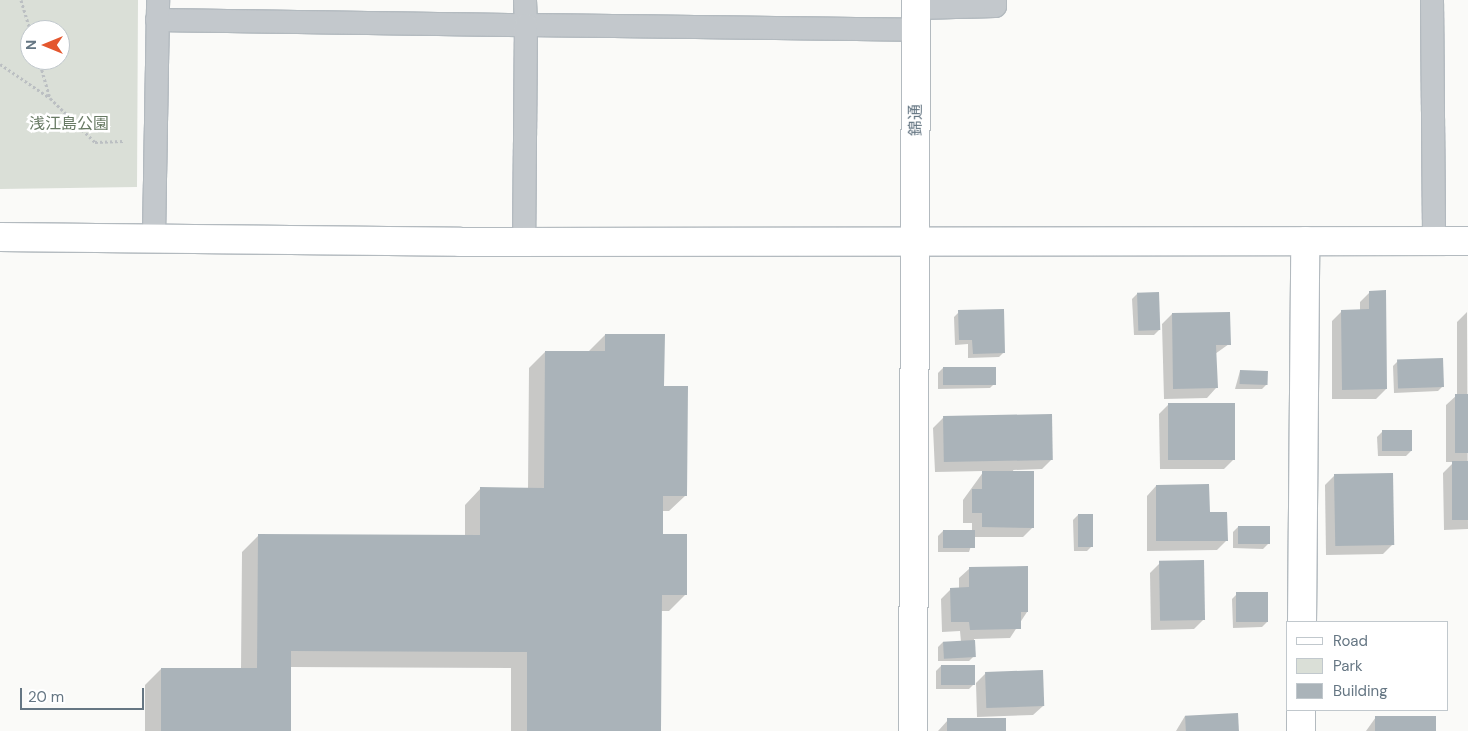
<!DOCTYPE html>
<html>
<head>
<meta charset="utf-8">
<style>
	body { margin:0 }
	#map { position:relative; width:1468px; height:731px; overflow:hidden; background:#fafaf8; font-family:"DM Sans","Noto Sans JP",sans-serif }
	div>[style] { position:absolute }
	.green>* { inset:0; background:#dadfd7 }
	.shadow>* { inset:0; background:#0003 }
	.building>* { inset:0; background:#aab3b9; transform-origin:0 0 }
	.path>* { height:3px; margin-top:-1.5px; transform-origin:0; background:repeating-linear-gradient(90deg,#bbbfc2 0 2.5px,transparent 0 5px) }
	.roads { filter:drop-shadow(1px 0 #b3babf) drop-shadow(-1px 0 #b3babf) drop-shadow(0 1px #b3babf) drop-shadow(0 -1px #b3babf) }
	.lane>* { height:22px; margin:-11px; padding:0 11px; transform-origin:11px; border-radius:11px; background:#c3c8cc }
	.secondary>* { height:28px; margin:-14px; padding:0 14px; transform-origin:14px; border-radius:14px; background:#fff }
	span { translate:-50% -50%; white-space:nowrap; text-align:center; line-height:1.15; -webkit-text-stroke:5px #fff; paint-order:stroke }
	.street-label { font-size:16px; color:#657683 }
	.park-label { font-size:16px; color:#687a64 }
	.legend { position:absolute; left:1286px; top:621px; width:162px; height:90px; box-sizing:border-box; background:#fff; border:1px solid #c1c8cd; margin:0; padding:6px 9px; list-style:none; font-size:15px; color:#657683 }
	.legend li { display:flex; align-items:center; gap:10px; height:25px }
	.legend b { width:25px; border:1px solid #c1c8cd }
	.north { position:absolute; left:20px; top:20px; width:50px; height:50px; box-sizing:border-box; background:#fff; border:1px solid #c1c8cd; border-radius:50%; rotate:270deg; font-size:14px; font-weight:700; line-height:20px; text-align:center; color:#657683 }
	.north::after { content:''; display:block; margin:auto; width:18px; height:22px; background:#e4572e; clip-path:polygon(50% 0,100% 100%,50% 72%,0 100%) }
	.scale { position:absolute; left:20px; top:688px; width:124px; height:22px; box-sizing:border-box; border:2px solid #657683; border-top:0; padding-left:6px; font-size:15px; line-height:18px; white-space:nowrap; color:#657683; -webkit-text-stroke:4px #fff; paint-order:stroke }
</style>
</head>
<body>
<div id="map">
	<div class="green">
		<div style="clip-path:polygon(evenodd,0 0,138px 0,137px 187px,0 189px,0 0,30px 30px,60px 30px,60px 60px,30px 60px,30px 30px)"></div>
	</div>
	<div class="shadow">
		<div style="clip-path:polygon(1370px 292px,1386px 389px,1376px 399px,1332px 399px,1332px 321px,1342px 311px,1360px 311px,1360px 302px)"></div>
		<div style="clip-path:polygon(1137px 294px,1159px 330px,1154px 335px,1134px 335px,1132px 299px)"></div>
		<div style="clip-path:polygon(959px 312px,1004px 352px,999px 357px,968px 358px,968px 344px,955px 345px,954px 317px)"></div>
		<div style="clip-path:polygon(1467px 312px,1468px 529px,1444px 530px,1443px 473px,1454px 462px,1446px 462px,1446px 405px,1457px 395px,1457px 322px)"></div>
		<div style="clip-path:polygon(1172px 314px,1229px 344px,1215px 354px,1216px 388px,1207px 398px,1164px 399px,1162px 324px)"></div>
		<div style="clip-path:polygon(605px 335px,663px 388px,686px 495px,669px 511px,662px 511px,662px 535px,686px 594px,669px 611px,660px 611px,660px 731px,511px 731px,511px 668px,290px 667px,290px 731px,145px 731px,145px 685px,161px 669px,241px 669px,242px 552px,258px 536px,465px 537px,465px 505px,481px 488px,528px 489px,529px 368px,545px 352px,589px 351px)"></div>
		<div style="clip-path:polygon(1398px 361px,1443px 386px,1438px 391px,1394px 393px,1393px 366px)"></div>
		<div style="clip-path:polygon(943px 368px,995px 383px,990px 388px,938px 389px,938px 373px)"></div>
		<div style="clip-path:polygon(1240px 371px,1267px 384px,1262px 389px,1235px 389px)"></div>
		<div style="clip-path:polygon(1169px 404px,1234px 459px,1224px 469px,1160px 469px,1159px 414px)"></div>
		<div style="clip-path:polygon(943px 418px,1052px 459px,1042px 469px,1013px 470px,1033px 527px,1023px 537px,974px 537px,969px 552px,938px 552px,938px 536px,943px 531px,972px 531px,972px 523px,963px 523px,963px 500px,984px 471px,935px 472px,933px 428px)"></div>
		<div style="clip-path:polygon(1382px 432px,1411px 451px,1406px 456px,1378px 456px,1377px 437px)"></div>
		<div style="clip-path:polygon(1335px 475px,1393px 544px,1383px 554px,1326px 555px,1325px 485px)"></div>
		<div style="clip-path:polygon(1156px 486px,1209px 513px,1227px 540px,1217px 550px,1147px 551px,1147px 496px)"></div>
		<div style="clip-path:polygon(1078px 515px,1092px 546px,1087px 551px,1074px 551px,1073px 520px)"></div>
		<div style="clip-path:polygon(1238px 527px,1268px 544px,1263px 549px,1233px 548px,1233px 532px)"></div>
		<div style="clip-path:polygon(1160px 563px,1204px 619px,1194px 629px,1151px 630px,1150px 573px)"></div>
		<div style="clip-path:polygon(969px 569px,1027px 612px,1010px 638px,974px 639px,974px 656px,969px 661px,938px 661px,938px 647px,943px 642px,961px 642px,960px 631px,942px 632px,941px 599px,951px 589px,959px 589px,959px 578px)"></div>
		<div style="clip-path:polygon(1237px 594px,1267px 622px,1262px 627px,1233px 628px,1232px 599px)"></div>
		<div style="clip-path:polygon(941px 666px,974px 684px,969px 689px,936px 689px,936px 671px)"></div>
		<div style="clip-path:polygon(986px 673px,1043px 706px,1033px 715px,977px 717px,976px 683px)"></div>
		<div style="clip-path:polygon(1185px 716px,1237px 731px,1176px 731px)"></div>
		<div style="clip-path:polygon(1376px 717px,1435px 731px,1366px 731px)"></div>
		<div style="clip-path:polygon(948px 720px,1005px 731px,938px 731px)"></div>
	</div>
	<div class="building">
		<div style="clip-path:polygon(1386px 290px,1387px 389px,1342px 390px,1341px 310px,1369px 309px,1369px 291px)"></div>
		<div style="left:1159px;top:292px;width:38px;height:22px;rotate:88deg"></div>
		<div style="clip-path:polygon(1004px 309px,1005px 353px,973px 354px,972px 340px,959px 340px,958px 310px)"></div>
		<div style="clip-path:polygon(1230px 312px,1231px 345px,1216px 345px,1218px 388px,1173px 389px,1172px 313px)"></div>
		<div style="clip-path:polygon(605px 334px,665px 334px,664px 386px,688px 386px,687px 496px,663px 496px,663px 534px,687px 534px,687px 595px,662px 595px,661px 731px,527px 731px,527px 652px,291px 651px,291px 731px,161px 731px,161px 668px,257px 668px,258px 534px,480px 535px,480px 487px,544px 488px,545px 351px,605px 351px)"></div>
		<div style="left:1443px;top:358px;width:29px;height:46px;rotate:88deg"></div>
		<div style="left:943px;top:367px;width:53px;height:18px"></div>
		<div style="left:1240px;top:370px;width:28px;height:14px;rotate:2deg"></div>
		<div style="left:1455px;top:394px;width:13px;height:59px"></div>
		<div style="left:1168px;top:403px;width:67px;height:57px"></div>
		<div style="left:1052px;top:414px;width:46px;height:109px;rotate:89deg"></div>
		<div style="left:1412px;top:430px;width:21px;height:30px;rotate:90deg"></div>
		<div style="left:1468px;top:461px;width:59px;height:16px;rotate:90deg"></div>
		<div style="clip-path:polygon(982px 471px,1034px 471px,1034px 528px,982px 527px,982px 513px,972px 513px,972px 489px,982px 489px)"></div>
		<div style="left:1393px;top:473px;width:72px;height:59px;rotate:89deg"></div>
		<div style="clip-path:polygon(1209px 484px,1210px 512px,1227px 512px,1228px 541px,1156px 541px,1156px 485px)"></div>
		<div style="left:1078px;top:514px;width:15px;height:33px"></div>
		<div style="left:1238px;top:526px;width:32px;height:18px"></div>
		<div style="left:943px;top:530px;width:32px;height:18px"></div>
		<div style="left:1204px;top:560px;width:60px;height:45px;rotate:89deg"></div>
		<div style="clip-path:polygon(1028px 566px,1028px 612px,1021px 612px,1021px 629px,970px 630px,969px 622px,951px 622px,950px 588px,969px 587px,969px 567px)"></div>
		<div style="left:1268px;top:592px;width:30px;height:32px;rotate:90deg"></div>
		<div style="left:975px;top:640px;width:17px;height:32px;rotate:87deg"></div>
		<div style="left:941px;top:665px;width:34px;height:20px"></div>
		<div style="left:1043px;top:670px;width:36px;height:58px;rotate:88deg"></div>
		<div style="left:1238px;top:713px;width:18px;height:53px;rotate:87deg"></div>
		<div style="left:1375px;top:716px;width:61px;height:15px"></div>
		<div style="left:1006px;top:718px;width:13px;height:59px;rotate:90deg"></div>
	</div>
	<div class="path">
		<div style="left:21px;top:0;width:31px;rotate:73deg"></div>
		<div style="left:39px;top:60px;width:40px;rotate:74deg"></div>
		<div style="left:0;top:64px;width:60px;rotate:34.2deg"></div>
		<div style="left:50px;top:98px;width:63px;rotate:44.4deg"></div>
		<div style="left:95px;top:142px;width:28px;rotate:-2deg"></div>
	</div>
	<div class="roads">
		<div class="lane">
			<div style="left:525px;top:0;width:25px;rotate:88deg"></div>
			<div style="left:526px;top:25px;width:390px;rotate:0.7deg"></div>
			<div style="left:1432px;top:0;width:241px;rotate:89.5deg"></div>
			<div style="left:916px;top:8px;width:79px;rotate:-1.5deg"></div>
			<div style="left:995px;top:6px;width:6px;rotate:-90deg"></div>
			<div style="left:157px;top:20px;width:369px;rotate:0.8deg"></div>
			<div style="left:526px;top:25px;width:215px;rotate:90.5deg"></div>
			<div style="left:154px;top:237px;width:237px;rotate:-89deg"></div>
		</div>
		<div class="secondary">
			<div style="left:0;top:237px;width:460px;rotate:0.6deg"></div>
			<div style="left:460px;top:242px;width:1008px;rotate:-0.06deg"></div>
			<div style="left:1302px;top:622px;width:381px;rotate:-89.5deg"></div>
			<div style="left:913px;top:731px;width:731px;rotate:-89.76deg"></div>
			<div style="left:1301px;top:731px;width:21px;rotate:-90deg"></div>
		</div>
	</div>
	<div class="street-label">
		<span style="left:916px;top:120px;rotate:-90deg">錦通</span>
	</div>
	<div class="park-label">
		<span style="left:69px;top:124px">浅江島公園</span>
	</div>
	<ul class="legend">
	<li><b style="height:6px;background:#fff"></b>Road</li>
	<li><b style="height:14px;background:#dadfd7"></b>Park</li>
	<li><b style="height:14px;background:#aab3b9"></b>Building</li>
	</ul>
	<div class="north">N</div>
	<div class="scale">20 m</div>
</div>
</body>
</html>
